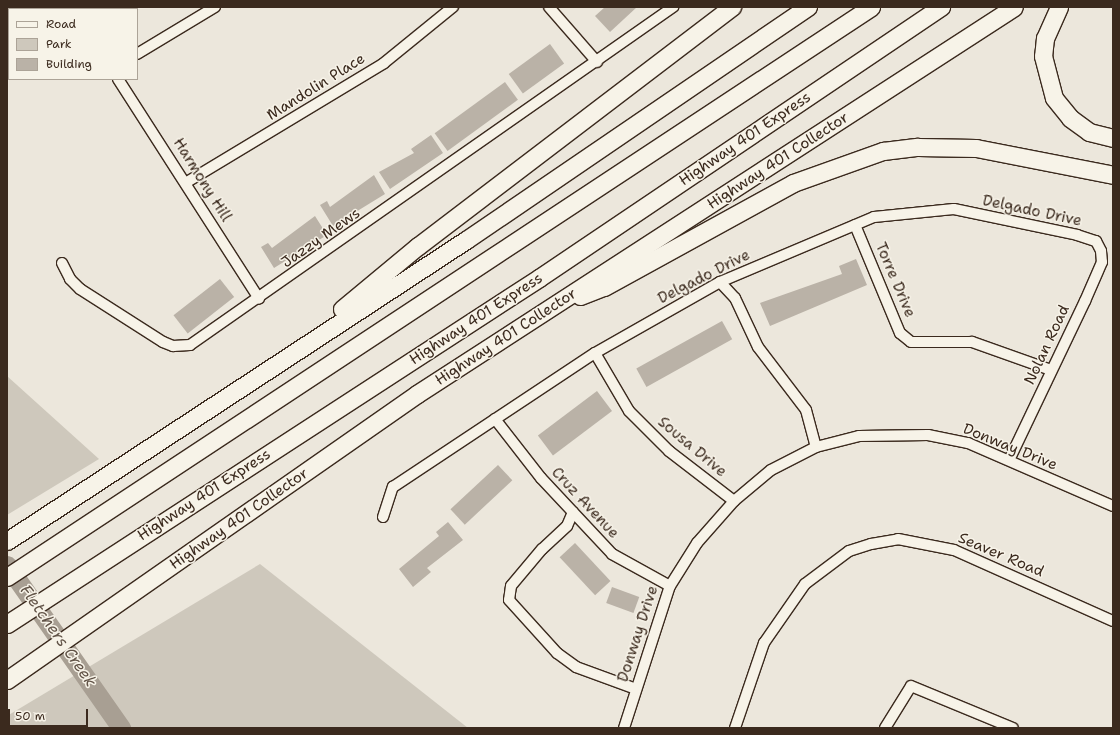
<!DOCTYPE html>
<html>
<head>
<meta charset="utf-8">
<style>
	body { margin:0 }
	#map { position:relative; width:1120px; height:735px; overflow:hidden; background:#ece7dc; font-family:"Shantell Sans",sans-serif }
	div>[style] { position:absolute }
	.green>* { inset:0; background:#cec8bc }
	.river>* { height:19px; margin:-9.5px; padding:0 9.5px; transform-origin:9.5px; border-radius:9.5px; background:#a89f93 }
	.building>* { inset:0; background:#bab2a7; transform-origin:0 0 }
	.roads { filter:drop-shadow(1px 0 #3b2a1e) drop-shadow(-1px 0 #3b2a1e) drop-shadow(0 1px #3b2a1e) drop-shadow(0 -1px #3b2a1e) }
	.street>* { height:10px; margin:-5px; padding:0 5px; transform-origin:5px; border-radius:5px; background:#f7f3e8 }
	.highway>* { height:17px; margin:-8.5px; padding:0 8.5px; transform-origin:8.5px; border-radius:8.5px; background:#f7f3e8 }
	span { translate:-50% -50%; white-space:nowrap; text-align:center; line-height:1.15; -webkit-text-stroke:3px #f7f3e8; paint-order:stroke }
	.street-label { font-size:15px; color:#3b2a1e }
	.water-label { font-size:16px; color:#615347; font-style:italic }
	.frame { position:absolute; inset:0; border:8px solid #3b2a1e; pointer-events:none }
	.legend { position:absolute; left:8px; top:8px; width:130px; height:72px; box-sizing:border-box; background:#f7f3e8; border:1px solid #aca397; margin:0; padding:5px 7px; list-style:none; font-size:12px; color:#3b2a1e }
	.legend li { display:flex; align-items:center; gap:8px; height:20px }
	.legend b { width:20px; border:1px solid #aca397 }
	.scale { position:absolute; left:8px; top:709px; width:80px; height:18px; box-sizing:border-box; border:2px solid #3b2a1e; border-top:0; padding-left:5px; font-size:12px; line-height:14px; white-space:nowrap; color:#3b2a1e; -webkit-text-stroke:3px #f7f3e8; paint-order:stroke }
</style>
</head>
<body>
<div id="map">
	<div class="green">
		<div style="clip-path:polygon(7px 376px,99px 459px,7px 515px)"></div>
		<div style="clip-path:polygon(260px 564px,468px 728px,7px 728px,7px 716px)"></div>
	</div>
	<div class="river">
		<div style="left:7px;top:565px;width:199px;rotate:55deg"></div>
	</div>
	<div class="building">
		<div style="clip-path:polygon(605px 7px,637px 7px,610px 32px,595px 16px)"></div>
		<div style="left:550px;top:44px;width:24px;height:51px;rotate:54deg"></div>
		<div style="left:505px;top:82px;width:22px;height:87px;rotate:54deg"></div>
		<div style="clip-path:polygon(431px 135px,443px 153px,390px 189px,379px 172px,414px 153px,411px 149px)"></div>
		<div style="clip-path:polygon(374px 175px,385px 194px,333px 226px,320px 205px,327px 201px,330px 207px)"></div>
		<div style="clip-path:polygon(315px 216px,327px 235px,274px 268px,261px 247px,268px 243px,272px 248px)"></div>
		<div style="clip-path:polygon(856px 259px,867px 285px,770px 326px,760px 303px,842px 274px,839px 266px)"></div>
		<div style="left:220px;top:279px;width:23px;height:59px;rotate:52deg"></div>
		<div style="left:722px;top:321px;width:21px;height:98px;rotate:61deg"></div>
		<div style="left:597px;top:391px;width:25px;height:74px;rotate:53deg"></div>
		<div style="left:498px;top:465px;width:21px;height:65px;rotate:47deg"></div>
		<div style="clip-path:polygon(448px 522px,463px 540px,427px 568px,431px 572px,413px 587px,399px 569px,439px 536px,436px 532px)"></div>
		<div style="left:575px;top:543px;width:52px;height:21px;rotate:47deg"></div>
		<div style="left:612px;top:587px;width:29px;height:17px;rotate:20deg"></div>
	</div>
	<div class="roads">
		<div class="street">
			<div style="left:44px;top:7px;width:3px;rotate:45deg"></div>
			<div style="left:549px;top:7px;width:73px;rotate:48.9deg"></div>
			<div style="left:137px;top:54px;width:91px;rotate:-31.1deg"></div>
			<div style="left:118px;top:79px;width:261px;rotate:57.3deg"></div>
			<div style="left:187px;top:182px;width:230px;rotate:-31.1deg"></div>
			<div style="left:384px;top:63px;width:89px;rotate:-39.1deg"></div>
			<div style="left:855px;top:225px;width:117px;rotate:67.4deg"></div>
			<div style="left:900px;top:333px;width:14px;rotate:39deg"></div>
			<div style="left:911px;top:342px;width:61px"></div>
			<div style="left:972px;top:342px;width:84px;rotate:19.5deg"></div>
			<div style="left:62px;top:263px;width:18px;rotate:63deg"></div>
			<div style="left:70px;top:279px;width:14px;rotate:45deg"></div>
			<div style="left:80px;top:289px;width:98px;rotate:32.6deg"></div>
			<div style="left:163px;top:342px;width:11px;rotate:22deg"></div>
			<div style="left:173px;top:346px;width:17px;rotate:-3deg"></div>
			<div style="left:190px;top:345px;width:590px;rotate:-34.98deg"></div>
			<div style="left:720px;top:282px;width:22px;rotate:47deg"></div>
			<div style="left:735px;top:298px;width:54px;rotate:64.9deg"></div>
			<div style="left:758px;top:347px;width:79px;rotate:52.7deg"></div>
			<div style="left:806px;top:410px;width:38px;rotate:75deg"></div>
			<div style="left:595px;top:353px;width:67px;rotate:59.6deg"></div>
			<div style="left:629px;top:411px;width:57px;rotate:45deg"></div>
			<div style="left:669px;top:451px;width:82px;rotate:37.6deg"></div>
			<div style="left:495px;top:419px;width:75px;rotate:52.1deg"></div>
			<div style="left:541px;top:478px;width:104px;rotate:46.9deg"></div>
			<div style="left:612px;top:554px;width:66px;rotate:28.9deg"></div>
			<div style="left:573px;top:512px;width:15px;rotate:113deg"></div>
			<div style="left:567px;top:526px;width:34px;rotate:137deg"></div>
			<div style="left:542px;top:549px;width:48px;rotate:130deg"></div>
			<div style="left:511px;top:586px;width:14px;rotate:98deg"></div>
			<div style="left:509px;top:600px;width:72px;rotate:47.8deg"></div>
			<div style="left:557px;top:653px;width:24px;rotate:36deg"></div>
			<div style="left:576px;top:667px;width:64px;rotate:20.1deg"></div>
			<div style="left:383px;top:517px;width:32px;rotate:-72deg"></div>
			<div style="left:393px;top:487px;width:242px;rotate:-33.6deg"></div>
			<div style="left:595px;top:353px;width:144px;rotate:-29.6deg"></div>
			<div style="left:720px;top:282px;width:167px;rotate:-22.9deg"></div>
			<div style="left:874px;top:217px;width:80px;rotate:-5.7deg"></div>
			<div style="left:954px;top:209px;width:126px;rotate:11.9deg"></div>
			<div style="left:1077px;top:235px;width:20px;rotate:18deg"></div>
			<div style="left:1096px;top:241px;width:11px;rotate:63deg"></div>
			<div style="left:1101px;top:251px;width:11px;rotate:85deg"></div>
			<div style="left:1102px;top:262px;width:43px;rotate:113.6deg"></div>
			<div style="left:1085px;top:301px;width:176px;rotate:115.5deg"></div>
			<div style="left:624px;top:728px;width:149px;rotate:-72.1deg"></div>
			<div style="left:670px;top:586px;width:51px;rotate:-57.9deg"></div>
			<div style="left:697px;top:543px;width:56px;rotate:-48.6deg"></div>
			<div style="left:734px;top:501px;width:48px;rotate:-40deg"></div>
			<div style="left:771px;top:470px;width:51px;rotate:-27.1deg"></div>
			<div style="left:816px;top:447px;width:44px;rotate:-14.3deg"></div>
			<div style="left:859px;top:436px;width:69px;rotate:-0.8deg"></div>
			<div style="left:928px;top:435px;width:41px;rotate:11.3deg"></div>
			<div style="left:968px;top:443px;width:158px;rotate:23.5deg"></div>
			<div style="left:735px;top:728px;width:90px;rotate:-71.2deg"></div>
			<div style="left:764px;top:643px;width:72px;rotate:-55.2deg"></div>
			<div style="left:805px;top:584px;width:55px;rotate:-36.9deg"></div>
			<div style="left:849px;top:551px;width:23px;rotate:-18deg"></div>
			<div style="left:871px;top:544px;width:27px;rotate:-10deg"></div>
			<div style="left:898px;top:539px;width:57px;rotate:11.1deg"></div>
			<div style="left:954px;top:550px;width:174px;rotate:24.1deg"></div>
			<div style="left:885px;top:728px;width:49px;rotate:-58.2deg"></div>
			<div style="left:911px;top:686px;width:110px;rotate:22.4deg"></div>
		</div>
		<div class="highway">
			<div style="left:1059px;top:7px;width:34px;rotate:114deg"></div>
			<div style="left:1045px;top:38px;width:18px;rotate:96deg"></div>
			<div style="left:1043px;top:56px;width:43px;rotate:75.3deg"></div>
			<div style="left:1054px;top:98px;width:26px;rotate:51deg"></div>
			<div style="left:1070px;top:118px;width:24px;rotate:36deg"></div>
			<div style="left:1089px;top:132px;width:25px;rotate:14deg"></div>
			<div style="left:580px;top:296px;width:26px;rotate:-21deg"></div>
			<div style="left:604px;top:287px;width:216px;rotate:-28.8deg"></div>
			<div style="left:793px;top:183px;width:96px;rotate:-19.6deg"></div>
			<div style="left:883px;top:151px;width:35px;rotate:-7deg"></div>
			<div style="left:918px;top:147px;width:58px;rotate:1deg"></div>
			<div style="left:976px;top:148px;width:140px;rotate:11.1deg"></div>
			<div style="left:342px;top:309px;width:99px;rotate:-39.7deg"></div>
			<div style="left:418px;top:246px;width:395px;rotate:-37.3deg"></div>
			<div style="left:7px;top:541px;width:549px;rotate:-33.26deg"></div>
			<div style="left:466px;top:240px;width:414px;rotate:-34.3deg"></div>
			<div style="left:7px;top:577px;width:1035px;rotate:-33.41deg"></div>
			<div style="left:7px;top:624px;width:635px;rotate:-33.04deg"></div>
			<div style="left:539px;top:278px;width:485px;rotate:-34deg"></div>
			<div style="left:7px;top:680px;width:500px;rotate:-34.9deg"></div>
			<div style="left:417px;top:394px;width:711px;rotate:-32.95deg"></div>
		</div>
	</div>
	<div class="street-label">
		<span style="left:316px;top:87px;rotate:-32deg">Mandolin Place</span>
		<span style="left:745px;top:139px;rotate:-34deg">Highway 401 Express</span>
		<span style="left:778px;top:161px;rotate:-33deg">Highway 401 Collector</span>
		<span style="left:202px;top:180px;rotate:58deg">Harmony Hill</span>
		<span style="left:1032px;top:211px;rotate:12deg">Delgado Drive</span>
		<span style="left:321px;top:238px;rotate:-35deg">Jazzy Mews</span>
		<span style="left:704px;top:277px;rotate:-27deg">Delgado Drive</span>
		<span style="left:895px;top:280px;rotate:67deg">Torre Drive</span>
		<span style="left:476px;top:319px;rotate:-33deg">Highway 401 Express</span>
		<span style="left:506px;top:337px;rotate:-33deg">Highway 401 Collector</span>
		<span style="left:1047px;top:345px;rotate:-65deg">Nolan Road</span>
		<span style="left:692px;top:447px;rotate:40deg">Sousa Drive</span>
		<span style="left:1010px;top:447px;rotate:22deg">Donway Drive</span>
		<span style="left:204px;top:495px;rotate:-33deg">Highway 401 Express</span>
		<span style="left:585px;top:503px;rotate:47deg">Cruz Avenue</span>
		<span style="left:239px;top:519px;rotate:-35deg">Highway 401 Collector</span>
		<span style="left:1001px;top:555px;rotate:23deg">Seaver Road</span>
		<span style="left:638px;top:634px;rotate:-72deg">Donway Drive</span>
	</div>
	<div class="water-label">
		<span style="left:58px;top:636px;rotate:55deg">Fletchers Creek</span>
	</div>
	<div class="frame"></div>
	<ul class="legend">
	<li><b style="height:5px;background:#f7f3e8"></b>Road</li>
	<li><b style="height:11px;background:#cec8bc"></b>Park</li>
	<li><b style="height:11px;background:#bab2a7"></b>Building</li>
	</ul>
	<div class="scale">50 m</div>
</div>
</body>
</html>
